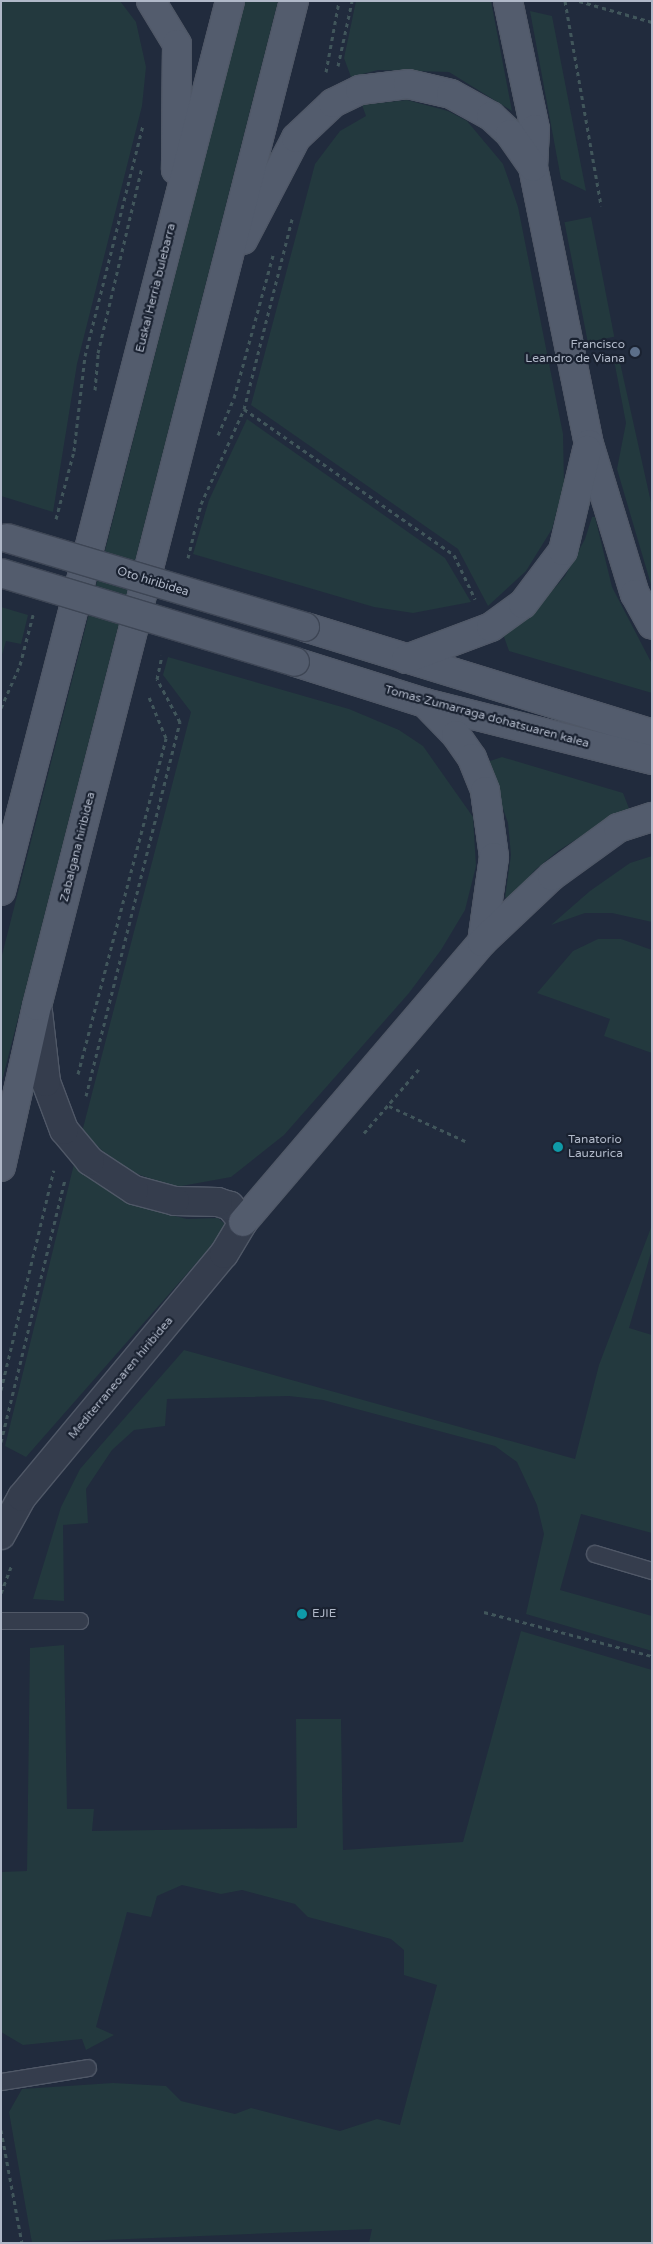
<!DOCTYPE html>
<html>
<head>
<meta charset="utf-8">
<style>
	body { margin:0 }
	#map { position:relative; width:653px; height:2244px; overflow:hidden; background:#212b3d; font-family:"Varela Round",sans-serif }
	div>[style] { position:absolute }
	.green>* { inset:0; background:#23393e; transform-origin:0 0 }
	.path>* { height:3px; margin-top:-1.5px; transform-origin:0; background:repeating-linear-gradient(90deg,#41565b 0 4px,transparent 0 8px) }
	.roads { filter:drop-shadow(1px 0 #505867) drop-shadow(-1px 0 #505867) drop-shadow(0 1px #505867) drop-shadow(0 -1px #505867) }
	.service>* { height:16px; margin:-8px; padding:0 8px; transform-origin:8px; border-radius:8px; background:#353d4d }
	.minor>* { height:28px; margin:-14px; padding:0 14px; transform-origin:14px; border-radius:14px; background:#353d4d }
	.primary>* { height:28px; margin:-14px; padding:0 14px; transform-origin:14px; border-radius:14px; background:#535c6d }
	.bridges { filter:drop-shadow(1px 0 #3e4655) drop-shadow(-1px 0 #3e4655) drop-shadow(0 1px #3e4655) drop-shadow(0 -1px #3e4655) }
	.primary-bridge>* { height:28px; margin:-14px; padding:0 14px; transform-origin:14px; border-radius:14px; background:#535c6d }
	.dots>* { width:14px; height:14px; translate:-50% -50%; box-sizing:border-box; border:2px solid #1a2231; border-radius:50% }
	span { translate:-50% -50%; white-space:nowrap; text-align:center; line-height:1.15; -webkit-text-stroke:4.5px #1a2231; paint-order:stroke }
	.street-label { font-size:12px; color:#b0b8c8 }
	.poi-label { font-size:12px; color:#b0b8c8 }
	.right { translate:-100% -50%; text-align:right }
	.left { translate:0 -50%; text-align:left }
	.frame { position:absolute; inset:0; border:2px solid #b0b8c8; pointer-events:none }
</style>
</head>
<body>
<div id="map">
	<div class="green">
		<div style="clip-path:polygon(1px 1px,120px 1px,136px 22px,146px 67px,142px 106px,77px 364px,53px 512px,1px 496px)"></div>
		<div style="clip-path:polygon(245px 1px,278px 1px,1px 1085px,1px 959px)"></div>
		<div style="clip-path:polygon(356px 1px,491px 1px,512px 111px,449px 72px,378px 70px,351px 77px,344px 58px)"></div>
		<div style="clip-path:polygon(530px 11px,552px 16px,586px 191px,561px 179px)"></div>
		<div style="clip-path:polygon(407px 100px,448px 111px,467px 121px,503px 164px,518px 207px,563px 434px,564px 484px,552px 529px,526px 571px,488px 606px,458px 549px,251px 405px,315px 164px,340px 131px,366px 116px,362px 105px)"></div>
		<div style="left:591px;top:217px;width:122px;height:27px;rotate:79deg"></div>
		<div style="clip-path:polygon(619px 358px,652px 507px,652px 588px,617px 469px,626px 423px,614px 360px)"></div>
		<div style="clip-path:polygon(247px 419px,445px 558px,471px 602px,413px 613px,374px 607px,193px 554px,209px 500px)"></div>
		<div style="clip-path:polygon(592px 517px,595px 517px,612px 587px,652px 664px,652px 693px,509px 651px,502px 631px,537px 608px,565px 576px,585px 539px)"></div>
		<div style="clip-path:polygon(1px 607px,28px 615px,21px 644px,6px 641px,1px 658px)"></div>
		<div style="clip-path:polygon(168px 657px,349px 709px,399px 730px,423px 746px,473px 817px,476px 866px,465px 910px,441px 950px,409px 993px,284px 1135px,231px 1177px,176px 1187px,122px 1169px,82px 1132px,191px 712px,163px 675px)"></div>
		<div style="clip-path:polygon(502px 757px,623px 793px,630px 811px,597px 826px,558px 851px,535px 870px,509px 900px,505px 897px,511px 855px,508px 823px,487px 762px)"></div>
		<div style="clip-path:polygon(652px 856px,652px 922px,612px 913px,585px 913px,551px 925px,590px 891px,630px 863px)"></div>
		<div style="clip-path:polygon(598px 939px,621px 939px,652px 950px,652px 1053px,604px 1036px,610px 1019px,537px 993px,573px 951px)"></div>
		<div style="clip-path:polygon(74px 1164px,108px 1190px,147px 1209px,187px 1219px,218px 1218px,225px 1224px,220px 1236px,26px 1457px,5px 1446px)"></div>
		<div style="clip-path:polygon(652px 1225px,652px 1249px,629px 1328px,652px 1335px,652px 1533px,581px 1514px,560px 1590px,652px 1616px,652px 1651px,526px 1614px,544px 1534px,537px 1505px,517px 1462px,495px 1446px,323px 1400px,289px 1396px,167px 1399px,165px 1426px,134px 1430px,112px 1450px,86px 1489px,88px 1523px,63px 1525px,64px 1601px,33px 1599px,61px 1507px,80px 1469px,184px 1350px,575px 1459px,599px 1365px)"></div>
		<div style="clip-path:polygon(521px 1631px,652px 1670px,652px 2243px,369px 2243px,372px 2229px,32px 2243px,9px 2112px,22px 2089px,113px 2083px,166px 2086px,181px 2101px,235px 2114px,251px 2108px,340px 2131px,377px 2119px,400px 2125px,437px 1985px,404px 1975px,404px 1950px,391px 1939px,308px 1917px,295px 1904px,242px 1890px,221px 1894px,182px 1885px,157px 1896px,151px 1917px,127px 1912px,96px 2027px,114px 2035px,86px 2050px,82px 2039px,23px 2045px,1px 2032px,1px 1872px,27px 1871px,30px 1648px,64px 1645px,67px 1809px,94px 1809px,92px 1831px,297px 1828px,296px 1719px,341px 1719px,343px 1850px,463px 1842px)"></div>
	</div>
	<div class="path">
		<div style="left:565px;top:1px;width:208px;rotate:80deg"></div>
		<div style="left:579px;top:1px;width:76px;rotate:16deg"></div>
		<div style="left:338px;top:66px;width:66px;rotate:-77.8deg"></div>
		<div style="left:326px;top:72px;width:72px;rotate:-79.6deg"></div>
		<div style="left:95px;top:390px;width:37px;rotate:-85deg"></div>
		<div style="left:98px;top:353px;width:191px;rotate:-76.7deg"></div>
		<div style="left:244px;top:409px;width:256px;rotate:34.8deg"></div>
		<div style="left:454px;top:555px;width:49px;rotate:64.5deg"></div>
		<div style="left:218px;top:435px;width:40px;rotate:-66.6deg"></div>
		<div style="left:234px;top:398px;width:148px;rotate:-74.7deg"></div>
		<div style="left:56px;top:519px;width:70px;rotate:-75.2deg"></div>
		<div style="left:74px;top:451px;width:96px;rotate:-83.4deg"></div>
		<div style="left:85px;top:356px;width:238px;rotate:-75.9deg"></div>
		<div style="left:188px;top:558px;width:56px;rotate:-76.5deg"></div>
		<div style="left:201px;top:504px;width:104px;rotate:-65.6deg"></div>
		<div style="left:244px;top:409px;width:196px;rotate:-75.8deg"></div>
		<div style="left:1px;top:708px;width:47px;rotate:-66.2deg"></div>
		<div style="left:20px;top:665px;width:52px;rotate:-75.4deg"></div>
		<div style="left:78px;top:1074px;width:347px;rotate:-75.3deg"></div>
		<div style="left:166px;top:738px;width:44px;rotate:-112.5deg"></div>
		<div style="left:86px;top:1096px;width:386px;rotate:-75.9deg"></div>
		<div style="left:180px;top:722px;width:49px;rotate:-118.1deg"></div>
		<div style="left:157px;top:679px;width:24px;rotate:-78deg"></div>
		<div style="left:389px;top:1106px;width:84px;rotate:24.7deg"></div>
		<div style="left:364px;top:1133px;width:84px;rotate:-49.3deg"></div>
		<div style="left:1px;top:1390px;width:226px;rotate:-76.5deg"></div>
		<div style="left:1px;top:1442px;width:270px;rotate:-76.3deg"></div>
		<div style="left:1px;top:1593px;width:30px;rotate:-69deg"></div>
		<div style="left:484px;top:1612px;width:174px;rotate:14.7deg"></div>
		<div style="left:1px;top:2130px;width:115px;rotate:79.5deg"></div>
	</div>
	<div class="roads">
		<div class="service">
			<div style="left:595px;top:1554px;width:59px;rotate:16.6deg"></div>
			<div style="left:1px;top:1621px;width:79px"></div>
			<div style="left:1px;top:2082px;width:88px;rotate:-9.1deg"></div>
		</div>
		<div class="minor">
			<div style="left:1px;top:1535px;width:43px;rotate:-61.1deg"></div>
			<div style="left:22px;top:1497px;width:316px;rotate:-50.3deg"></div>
			<div style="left:224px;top:1254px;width:37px;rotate:-59deg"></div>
			<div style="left:243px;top:1222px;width:21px;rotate:-129deg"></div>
			<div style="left:230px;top:1206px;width:13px;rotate:-162deg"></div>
			<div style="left:218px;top:1202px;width:43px;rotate:-178.7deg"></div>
			<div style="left:175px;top:1201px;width:42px;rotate:-165deg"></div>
			<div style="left:134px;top:1190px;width:53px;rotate:-146.6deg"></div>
			<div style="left:90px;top:1161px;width:40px;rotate:-130deg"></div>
			<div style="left:64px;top:1130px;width:51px;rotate:-110.6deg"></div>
			<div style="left:46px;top:1082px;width:70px;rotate:-96.5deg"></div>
		</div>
		<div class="primary">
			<div style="left:151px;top:1px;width:50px;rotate:58.8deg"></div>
			<div style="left:177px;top:44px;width:126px;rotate:90.5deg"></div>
			<div style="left:508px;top:1px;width:131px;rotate:78.1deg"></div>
			<div style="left:535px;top:129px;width:38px;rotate:93deg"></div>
			<div style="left:533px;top:167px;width:283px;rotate:78.6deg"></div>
			<div style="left:589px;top:444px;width:157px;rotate:73deg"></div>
			<div style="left:635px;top:594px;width:35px;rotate:61deg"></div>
			<div style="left:243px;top:240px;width:115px;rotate:-62.5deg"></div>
			<div style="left:296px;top:138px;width:51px;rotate:-43.4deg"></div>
			<div style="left:333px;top:103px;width:30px;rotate:-26deg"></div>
			<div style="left:360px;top:90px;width:48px;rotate:-7.1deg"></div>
			<div style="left:408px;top:84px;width:44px;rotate:13.1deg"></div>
			<div style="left:451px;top:94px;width:46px;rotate:28.8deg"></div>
			<div style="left:491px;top:116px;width:26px;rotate:43deg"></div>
			<div style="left:510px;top:134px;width:40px;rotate:55.1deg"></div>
			<div style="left:305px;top:627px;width:363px;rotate:17.1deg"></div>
			<div style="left:406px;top:659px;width:91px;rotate:-20.6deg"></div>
			<div style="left:491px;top:627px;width:39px;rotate:-36deg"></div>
			<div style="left:523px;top:604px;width:66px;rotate:-53deg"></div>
			<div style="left:563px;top:551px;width:104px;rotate:-76.6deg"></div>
			<div style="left:295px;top:662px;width:136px;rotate:17.5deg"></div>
			<div style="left:425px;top:703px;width:234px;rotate:14.1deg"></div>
			<div style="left:425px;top:703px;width:45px;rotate:45.9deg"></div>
			<div style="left:456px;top:735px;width:28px;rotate:55deg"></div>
			<div style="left:472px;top:758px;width:35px;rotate:68deg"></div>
			<div style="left:485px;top:791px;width:67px;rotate:82.2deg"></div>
			<div style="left:494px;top:857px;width:86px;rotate:98deg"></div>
			<div style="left:1px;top:891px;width:919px;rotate:-75.57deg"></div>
			<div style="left:1px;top:1167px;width:165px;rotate:-77.4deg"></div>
			<div style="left:37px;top:1006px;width:1037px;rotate:-75.66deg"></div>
			<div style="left:243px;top:1222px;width:368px;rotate:-49.5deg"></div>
			<div style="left:482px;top:942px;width:96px;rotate:-43.3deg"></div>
			<div style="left:552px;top:876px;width:82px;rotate:-36deg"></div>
			<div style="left:618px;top:828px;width:36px;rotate:-18deg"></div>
		</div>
	</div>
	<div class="bridges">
		<div class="primary-bridge">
			<div style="left:7px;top:538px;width:311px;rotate:16.6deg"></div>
			<div style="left:1px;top:573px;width:307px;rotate:16.8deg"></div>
		</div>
	</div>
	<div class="dots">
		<div style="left:635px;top:352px;background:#5c6f8a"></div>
		<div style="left:558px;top:1147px;background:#0f9aa8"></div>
		<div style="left:302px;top:1614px;background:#0f9aa8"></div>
	</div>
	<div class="street-label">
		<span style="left:156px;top:288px;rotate:-76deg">Euskal Herria bulebarra</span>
		<span style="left:153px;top:582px;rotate:17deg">Oto hiribidea</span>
		<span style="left:487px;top:717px;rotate:15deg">Tomas Zumarraga dohatsuaren kalea</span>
		<span style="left:78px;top:847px;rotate:-76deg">Zabalgana hiribidea</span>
		<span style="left:121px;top:1378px;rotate:-50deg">Mediterraneoaren hiribidea</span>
	</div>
	<div class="poi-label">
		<span class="right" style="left:625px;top:352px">Francisco<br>Leandro de Viana</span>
		<span class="left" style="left:568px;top:1147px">Tanatorio<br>Lauzurica</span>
		<span class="left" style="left:312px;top:1614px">EJIE</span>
	</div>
	<div class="frame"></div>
</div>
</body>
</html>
